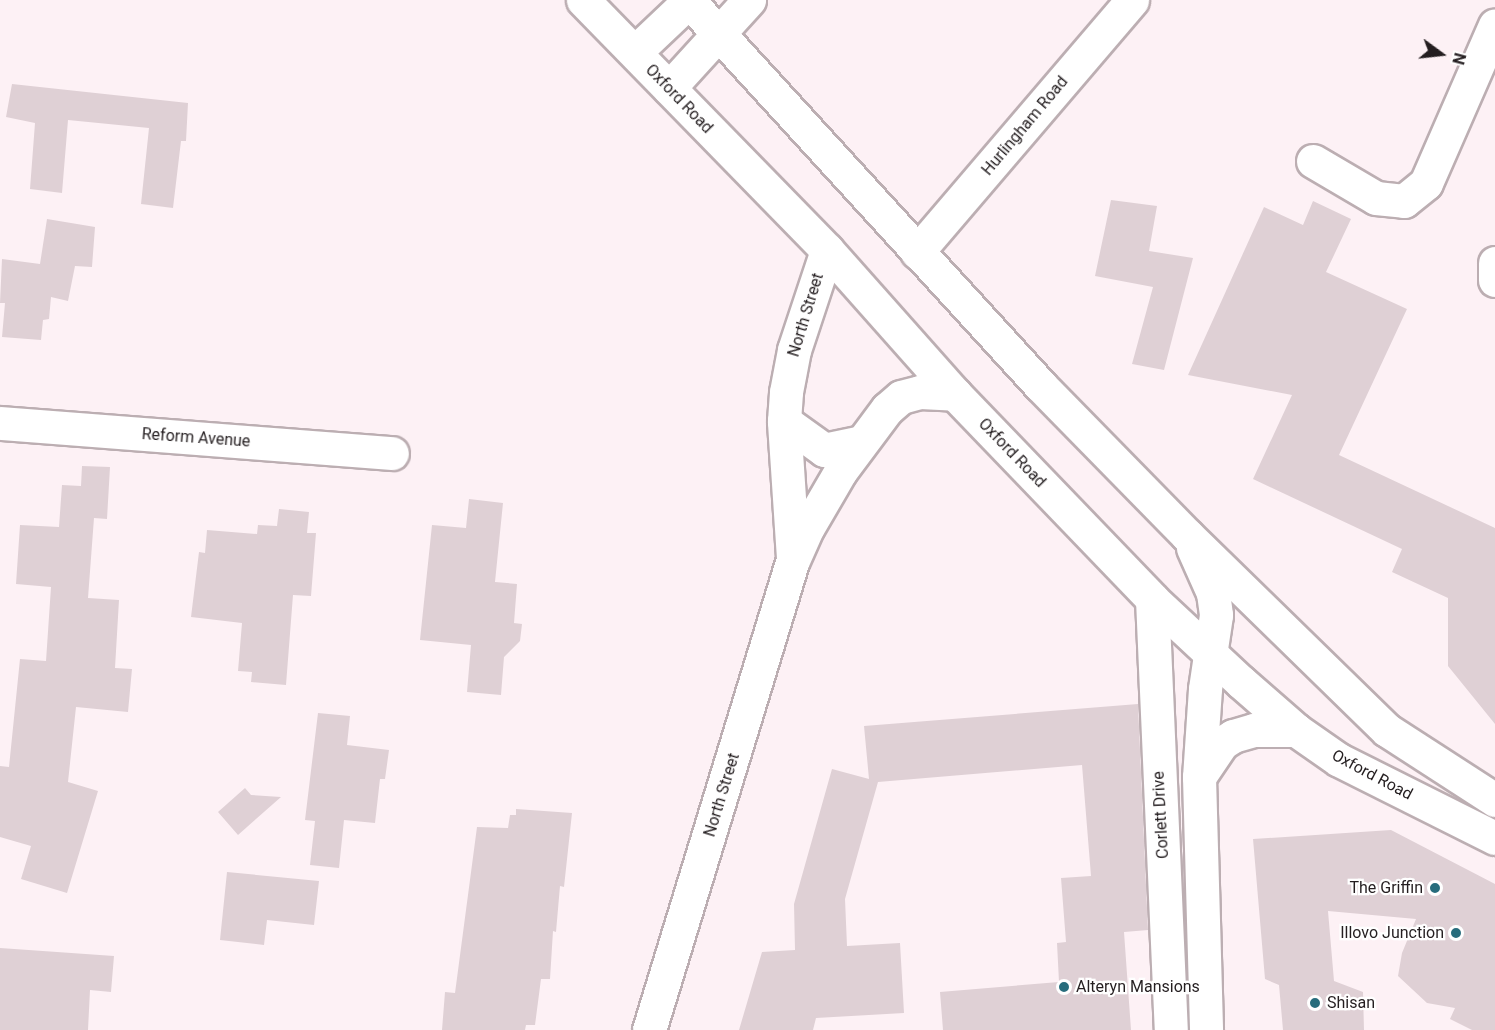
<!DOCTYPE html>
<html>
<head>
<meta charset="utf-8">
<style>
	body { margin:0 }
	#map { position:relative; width:1495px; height:1030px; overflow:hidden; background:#fdf1f5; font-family:Roboto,sans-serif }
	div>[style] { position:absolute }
	.building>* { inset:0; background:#dfd0d5 }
	.roads { filter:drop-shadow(2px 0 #bcaeb2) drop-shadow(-2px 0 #bcaeb2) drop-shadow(0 2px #bcaeb2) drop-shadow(0 -2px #bcaeb2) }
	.minor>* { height:33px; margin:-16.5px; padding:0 16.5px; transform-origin:16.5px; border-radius:16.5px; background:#fff }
	.major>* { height:33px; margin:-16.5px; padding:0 16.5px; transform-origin:16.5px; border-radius:16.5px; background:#fff }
	.dots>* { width:16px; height:16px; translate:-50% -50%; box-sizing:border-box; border:3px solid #fff; border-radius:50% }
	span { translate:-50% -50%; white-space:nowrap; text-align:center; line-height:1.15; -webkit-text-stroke:4.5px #fff; paint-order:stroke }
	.street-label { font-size:16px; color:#241e20 }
	.poi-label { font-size:16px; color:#241e20 }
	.right { translate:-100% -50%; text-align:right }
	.left { translate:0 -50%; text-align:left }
	.north { position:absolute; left:1411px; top:24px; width:60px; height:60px; -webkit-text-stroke:4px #fff; paint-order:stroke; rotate:105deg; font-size:16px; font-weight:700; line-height:24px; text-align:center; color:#241e20 }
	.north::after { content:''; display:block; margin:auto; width:21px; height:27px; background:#241e20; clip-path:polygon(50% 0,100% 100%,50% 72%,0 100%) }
</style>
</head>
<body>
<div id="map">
	<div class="building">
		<div style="clip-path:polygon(12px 84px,188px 103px,186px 141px,181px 141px,173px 208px,141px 204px,149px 128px,68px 120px,62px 193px,30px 189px,35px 123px,6px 117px)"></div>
		<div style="clip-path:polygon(1111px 200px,1157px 206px,1149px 251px,1193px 258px,1164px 370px,1132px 364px,1153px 287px,1095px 276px)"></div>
		<div style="clip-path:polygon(1313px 201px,1351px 219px,1326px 272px,1407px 309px,1339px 455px,1495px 528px,1495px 724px,1448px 666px,1448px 598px,1392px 572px,1402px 549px,1253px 479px,1292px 395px,1188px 375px,1264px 207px,1303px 225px)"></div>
		<div style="clip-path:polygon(47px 219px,95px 227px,92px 267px,75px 266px,68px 301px,51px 297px,49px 319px,43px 320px,41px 340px,2px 337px,5px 303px,0 303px,2px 259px,40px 264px)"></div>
		<div style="clip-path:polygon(82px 466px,110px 467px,107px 519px,94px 518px,88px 598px,119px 600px,115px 668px,132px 669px,128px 712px,76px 707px,68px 782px,98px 791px,67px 893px,21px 879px,31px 846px,0 837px,0 766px,9px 767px,20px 659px,46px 661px,51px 587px,16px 584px,20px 525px,59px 527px,62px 485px,81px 486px)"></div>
		<div style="clip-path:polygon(469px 499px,503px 503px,495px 582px,517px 584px,514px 623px,522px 624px,520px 641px,504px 657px,501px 695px,467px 692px,471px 645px,420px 640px,432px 525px,466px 528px)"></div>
		<div style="clip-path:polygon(279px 509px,309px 512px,307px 533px,316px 533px,311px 596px,293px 595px,286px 685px,251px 682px,252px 672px,238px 671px,242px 623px,191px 617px,199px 552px,205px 553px,207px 530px,257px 534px,258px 525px,277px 526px)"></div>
		<div style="clip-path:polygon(1138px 704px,1148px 930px,1124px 932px,1131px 1030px,943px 1030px,940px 992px,1059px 982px,1057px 943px,1066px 942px,1061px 878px,1091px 876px,1082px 765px,878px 782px,845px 899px,847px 946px,900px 943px,904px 1013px,816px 1018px,813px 1030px,739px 1030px,762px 952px,795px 950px,794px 904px,832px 769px,869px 779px,864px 726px)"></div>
		<div style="clip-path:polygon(318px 713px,350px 716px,347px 745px,389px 750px,385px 779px,380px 779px,375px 823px,344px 820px,339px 868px,310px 865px,315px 821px,305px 820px)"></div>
		<div style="clip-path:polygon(245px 788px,251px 795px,281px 797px,238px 835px,218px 812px)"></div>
		<div style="clip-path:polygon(516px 809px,572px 813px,564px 887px,560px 886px,556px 932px,553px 931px,550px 979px,541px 979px,535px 1025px,526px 1025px,525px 1030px,442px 1030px,445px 992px,455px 993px,477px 827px,508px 828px,510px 815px,516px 815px)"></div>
		<div style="clip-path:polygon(1391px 830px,1495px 884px,1495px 1030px,1472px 1030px,1450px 1019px,1455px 1008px,1427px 1003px,1398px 976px,1402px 953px,1416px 919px,1328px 911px,1334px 981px,1363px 992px,1364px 1030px,1283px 1030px,1279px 985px,1265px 979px,1253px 839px)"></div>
		<div style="clip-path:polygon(227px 872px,319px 881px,314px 925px,267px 920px,264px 945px,220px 940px)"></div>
		<div style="clip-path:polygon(0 948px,114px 956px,111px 992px,90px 990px,88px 1030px,0 1030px)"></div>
	</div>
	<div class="roads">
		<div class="minor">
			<div style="left:635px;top:52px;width:76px;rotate:-43.4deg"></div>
			<div style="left:669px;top:88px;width:119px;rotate:-47.7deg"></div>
			<div style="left:1313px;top:161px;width:73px;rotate:30.4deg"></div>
			<div style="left:1376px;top:198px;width:28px;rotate:6deg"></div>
			<div style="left:1404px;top:201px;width:28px;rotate:-39deg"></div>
			<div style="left:1426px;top:183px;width:172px;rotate:-66.4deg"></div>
			<div style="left:917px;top:252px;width:331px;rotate:-49.5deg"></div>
			<div style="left:1495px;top:263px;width:17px;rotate:90deg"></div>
			<div style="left:784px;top:421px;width:49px;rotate:35.9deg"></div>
			<div style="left:824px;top:450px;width:38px;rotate:-12deg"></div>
			<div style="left:0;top:423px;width:393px;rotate:4.4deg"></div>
			<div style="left:793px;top:558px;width:137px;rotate:-93.8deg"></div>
			<div style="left:784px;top:421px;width:29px;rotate:-86deg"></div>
			<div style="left:786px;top:392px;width:43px;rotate:-79.2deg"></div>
			<div style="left:794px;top:350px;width:105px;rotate:-71.7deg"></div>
			<div style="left:649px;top:1030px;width:492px;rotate:-73deg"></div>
			<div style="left:793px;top:560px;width:36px;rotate:-66deg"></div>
			<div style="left:808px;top:527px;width:64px;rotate:-59.8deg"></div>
			<div style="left:840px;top:472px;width:79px;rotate:-53.3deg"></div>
			<div style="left:887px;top:409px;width:18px;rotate:-41deg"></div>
			<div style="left:901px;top:397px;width:20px;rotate:-15deg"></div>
			<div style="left:920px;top:392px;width:35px;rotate:3deg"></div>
		</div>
		<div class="major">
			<div style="left:583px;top:0;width:349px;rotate:45.7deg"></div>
			<div style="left:827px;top:250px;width:193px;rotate:48.4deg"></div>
			<div style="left:955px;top:394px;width:284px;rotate:46.1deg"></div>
			<div style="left:1152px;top:599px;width:122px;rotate:43deg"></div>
			<div style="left:1241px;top:682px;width:73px;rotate:41.1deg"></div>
			<div style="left:1296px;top:730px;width:52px;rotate:34.9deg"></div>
			<div style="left:1339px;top:760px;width:174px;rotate:26.6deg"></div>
			<div style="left:688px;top:0;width:522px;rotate:47.56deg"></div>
			<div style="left:1040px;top:385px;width:210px;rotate:45.6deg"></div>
			<div style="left:1187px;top:535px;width:279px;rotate:44.3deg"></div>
			<div style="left:1387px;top:730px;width:129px;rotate:32.9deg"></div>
			<div style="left:1193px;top:548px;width:49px;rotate:66deg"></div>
			<div style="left:1213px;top:593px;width:22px;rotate:82deg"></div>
			<div style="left:1216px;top:615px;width:75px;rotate:98.5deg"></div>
			<div style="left:1205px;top:689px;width:88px;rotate:93.9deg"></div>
			<div style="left:1199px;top:777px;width:253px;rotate:88.4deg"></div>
			<div style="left:1152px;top:599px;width:431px;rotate:87.5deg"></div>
			<div style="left:1199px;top:777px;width:41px;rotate:-55.9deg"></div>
			<div style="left:1222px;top:743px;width:13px;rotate:-32deg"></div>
			<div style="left:1233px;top:736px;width:22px;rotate:-16deg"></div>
			<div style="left:1254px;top:730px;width:42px"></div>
		</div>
	</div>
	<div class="dots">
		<div style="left:1435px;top:888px;background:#276c7c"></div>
		<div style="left:1456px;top:933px;background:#276c7c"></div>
		<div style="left:1064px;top:987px;background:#276c7c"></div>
		<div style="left:1315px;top:1003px;background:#276c7c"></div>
	</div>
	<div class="street-label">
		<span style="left:679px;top:99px;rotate:46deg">Oxford Road</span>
		<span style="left:1025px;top:126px;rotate:-50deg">Hurlingham Road</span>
		<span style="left:806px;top:315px;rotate:-73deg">North Street</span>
		<span style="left:196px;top:438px;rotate:4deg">Reform Avenue</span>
		<span style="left:1012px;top:453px;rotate:46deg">Oxford Road</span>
		<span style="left:1372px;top:775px;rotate:28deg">Oxford Road</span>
		<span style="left:722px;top:795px;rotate:-73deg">North Street</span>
		<span style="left:1161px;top:815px;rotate:-93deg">Corlett Drive</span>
	</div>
	<div class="poi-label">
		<span class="right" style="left:1423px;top:888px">The Griffin</span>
		<span class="right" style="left:1444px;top:933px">Illovo Junction</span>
		<span class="left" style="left:1076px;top:987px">Alteryn Mansions</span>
		<span class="left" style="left:1327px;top:1003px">Shisan</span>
	</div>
	<div class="north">N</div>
</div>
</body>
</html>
